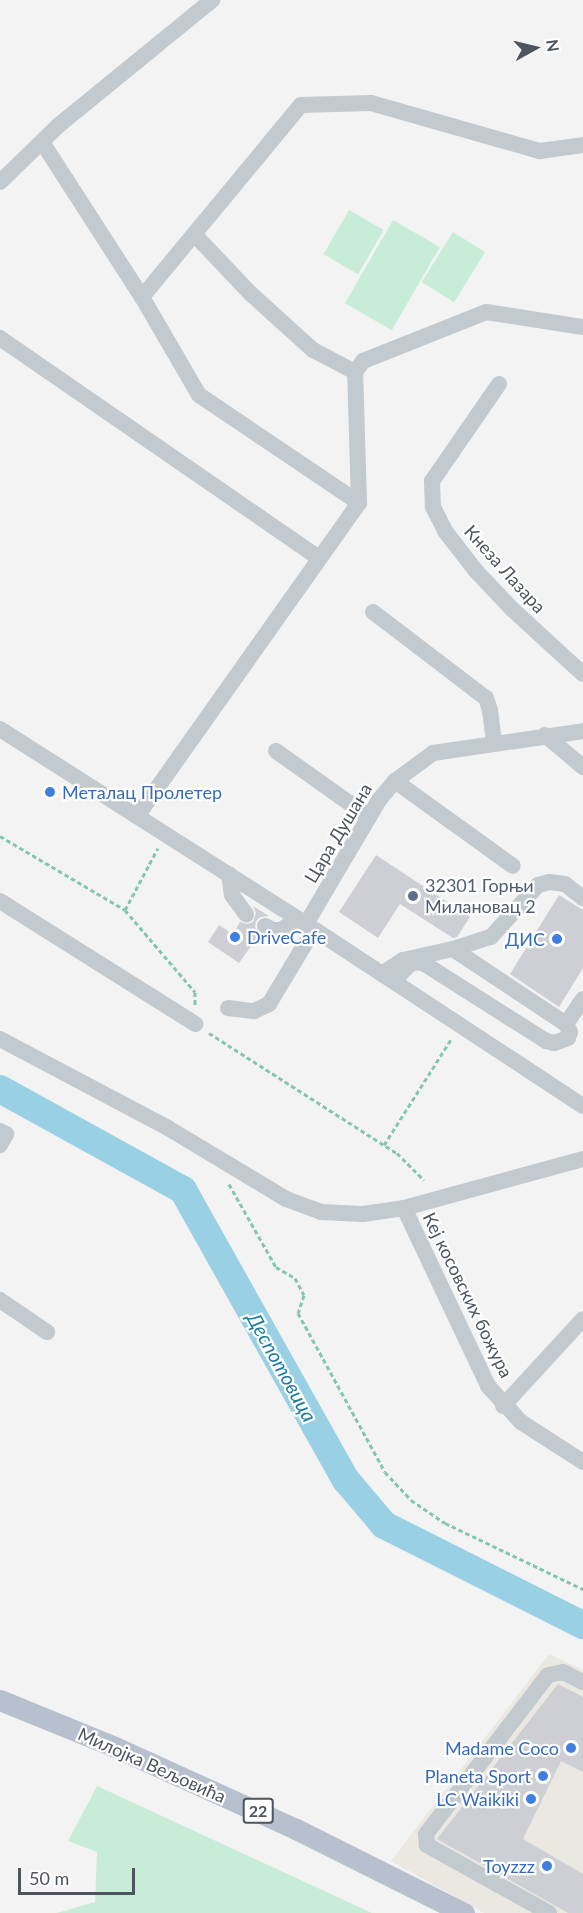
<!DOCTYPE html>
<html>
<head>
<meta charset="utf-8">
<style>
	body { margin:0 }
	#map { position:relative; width:583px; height:1913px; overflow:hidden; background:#f4f3f3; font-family:Lato,sans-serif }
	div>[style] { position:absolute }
	.commercial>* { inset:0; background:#eae8e1 }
	.green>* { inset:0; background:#c7ecd8; transform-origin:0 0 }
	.river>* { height:28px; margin:-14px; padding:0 14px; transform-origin:14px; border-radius:14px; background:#99d0e4 }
	.building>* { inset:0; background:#cdcfd4 }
	.path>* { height:3px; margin-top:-1.5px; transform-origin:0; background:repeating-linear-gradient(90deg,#82c7a9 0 4.5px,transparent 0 7.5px) }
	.minor>* { height:16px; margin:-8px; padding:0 8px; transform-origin:8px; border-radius:8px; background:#c2c9cf }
	.major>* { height:21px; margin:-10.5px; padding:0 10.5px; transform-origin:10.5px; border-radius:10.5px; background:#b6c0ce }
	.dots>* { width:16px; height:16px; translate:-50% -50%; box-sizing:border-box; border:3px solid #fff; border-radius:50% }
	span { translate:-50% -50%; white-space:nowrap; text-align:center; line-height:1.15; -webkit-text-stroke:4.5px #fff; paint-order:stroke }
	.shield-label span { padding:2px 4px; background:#fff; border:2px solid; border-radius:4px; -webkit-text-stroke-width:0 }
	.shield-label { font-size:16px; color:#4c545e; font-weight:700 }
	.street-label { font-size:18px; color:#4c545e }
	.shop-label { font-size:18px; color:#366cbe }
	.left { translate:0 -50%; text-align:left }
	.right { translate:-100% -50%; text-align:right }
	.service-label { font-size:18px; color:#4e5e75 }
	.water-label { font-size:20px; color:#1c7da1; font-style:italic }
	.north { position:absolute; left:505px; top:18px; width:60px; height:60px; -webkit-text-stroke:4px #fff; paint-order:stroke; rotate:82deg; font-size:16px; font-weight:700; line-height:24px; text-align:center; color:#4c545e }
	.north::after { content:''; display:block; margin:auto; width:21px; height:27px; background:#4c545e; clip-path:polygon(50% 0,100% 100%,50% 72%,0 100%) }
	.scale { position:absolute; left:18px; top:1868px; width:117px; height:27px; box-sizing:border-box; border:3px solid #4c545e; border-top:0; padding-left:8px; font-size:18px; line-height:21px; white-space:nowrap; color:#4c545e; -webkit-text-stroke:4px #fff; paint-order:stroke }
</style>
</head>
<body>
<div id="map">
	<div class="commercial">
		<div style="clip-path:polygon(549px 1654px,583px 1670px,583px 1913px,484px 1913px,391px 1861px)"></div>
	</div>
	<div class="green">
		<div style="left:349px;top:210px;width:40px;height:51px;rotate:30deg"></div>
		<div style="left:393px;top:220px;width:54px;height:96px;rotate:30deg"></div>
		<div style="left:453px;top:232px;width:38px;height:59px;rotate:32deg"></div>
		<div style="clip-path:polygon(97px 1786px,177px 1823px,372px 1913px,57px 1913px,95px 1902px,97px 1852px,68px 1841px)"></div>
	</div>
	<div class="river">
		<div style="left:0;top:1089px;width:209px;rotate:28.9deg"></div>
		<div style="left:183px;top:1190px;width:333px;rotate:60.7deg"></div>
		<div style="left:346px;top:1480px;width:59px;rotate:49.8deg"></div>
		<div style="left:384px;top:1525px;width:223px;rotate:26.7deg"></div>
	</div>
	<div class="building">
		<div style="clip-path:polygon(376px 855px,470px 917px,457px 937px,453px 938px,400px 904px,378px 938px,339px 912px)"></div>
		<div style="clip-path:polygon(559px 895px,583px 910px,583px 968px,559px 1007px,510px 974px)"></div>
		<div style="clip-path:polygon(253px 906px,269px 916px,260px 917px,256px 921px,255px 927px,259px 935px,239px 963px,208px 942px,219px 925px,233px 934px,240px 922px,247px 924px,253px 922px,256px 913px)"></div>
		<div style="clip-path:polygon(558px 1684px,583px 1697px,583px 1772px,561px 1761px,523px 1839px,583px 1874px,583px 1913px,568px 1913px,437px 1839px)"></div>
	</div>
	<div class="path">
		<div style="left:0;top:836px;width:145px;rotate:30.6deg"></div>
		<div style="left:125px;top:910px;width:108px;rotate:49.5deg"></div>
		<div style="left:195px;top:992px;width:14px;rotate:90deg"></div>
		<div style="left:125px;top:910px;width:70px;rotate:-62deg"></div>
		<div style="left:209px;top:1033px;width:223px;rotate:32.6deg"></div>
		<div style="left:397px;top:1153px;width:38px;rotate:45deg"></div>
		<div style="left:384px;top:1145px;width:127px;rotate:-57.6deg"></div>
		<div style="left:229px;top:1184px;width:95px;rotate:60.5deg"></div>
		<div style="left:276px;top:1267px;width:22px;rotate:30deg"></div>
		<div style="left:295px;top:1278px;width:19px;rotate:62deg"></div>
		<div style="left:304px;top:1295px;width:19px;rotate:108deg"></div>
		<div style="left:298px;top:1313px;width:181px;rotate:61.3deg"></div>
		<div style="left:385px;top:1472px;width:38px;rotate:47deg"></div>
		<div style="left:411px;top:1500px;width:41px;rotate:34.1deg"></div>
		<div style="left:445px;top:1523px;width:153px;rotate:25.6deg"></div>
	</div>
	<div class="minor">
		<div style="left:42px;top:142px;width:184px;rotate:57.2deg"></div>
		<div style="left:142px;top:297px;width:113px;rotate:59.8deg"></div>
		<div style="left:199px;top:395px;width:193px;rotate:34deg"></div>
		<div style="left:0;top:182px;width:82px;rotate:-44deg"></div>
		<div style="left:59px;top:125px;width:198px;rotate:-39.2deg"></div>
		<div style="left:194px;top:234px;width:83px;rotate:46.5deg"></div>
		<div style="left:251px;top:294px;width:84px;rotate:42.1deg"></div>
		<div style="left:313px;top:350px;width:47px;rotate:27.6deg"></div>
		<div style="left:142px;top:297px;width:249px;rotate:-50.4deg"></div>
		<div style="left:301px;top:105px;width:70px;rotate:-1.6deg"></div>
		<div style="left:371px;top:103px;width:176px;rotate:15.9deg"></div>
		<div style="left:540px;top:151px;width:43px;rotate:-7.9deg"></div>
		<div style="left:0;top:338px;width:388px;rotate:34.6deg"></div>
		<div style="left:499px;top:384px;width:118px;rotate:124.6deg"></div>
		<div style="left:432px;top:481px;width:26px;rotate:88deg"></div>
		<div style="left:433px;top:507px;width:27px;rotate:63deg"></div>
		<div style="left:445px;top:531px;width:51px;rotate:52.2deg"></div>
		<div style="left:476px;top:571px;width:52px;rotate:46.5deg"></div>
		<div style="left:512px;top:609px;width:96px;rotate:42.5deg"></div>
		<div style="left:373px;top:612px;width:142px;rotate:37.3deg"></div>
		<div style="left:486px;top:698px;width:13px;rotate:72deg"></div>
		<div style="left:490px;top:710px;width:34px;rotate:83deg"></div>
		<div style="left:0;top:729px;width:363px;rotate:32.5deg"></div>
		<div style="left:306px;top:924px;width:331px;rotate:33.3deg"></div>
		<div style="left:545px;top:735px;width:50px;rotate:40.1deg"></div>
		<div style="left:276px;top:751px;width:114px;rotate:35.4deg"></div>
		<div style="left:395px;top:781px;width:145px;rotate:35.8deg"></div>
		<div style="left:138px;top:815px;width:382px;rotate:-54.7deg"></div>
		<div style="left:359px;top:503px;width:131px;rotate:-91.7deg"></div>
		<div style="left:355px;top:372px;width:14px;rotate:-54deg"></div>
		<div style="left:363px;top:361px;width:132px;rotate:-21.7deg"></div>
		<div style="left:486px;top:312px;width:98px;rotate:8.8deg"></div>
		<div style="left:229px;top:874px;width:21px;rotate:82deg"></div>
		<div style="left:232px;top:895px;width:24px;rotate:54deg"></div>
		<div style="left:0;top:901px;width:231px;rotate:32.2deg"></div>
		<div style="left:306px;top:924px;width:144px;rotate:-59.5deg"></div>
		<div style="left:379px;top:800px;width:25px;rotate:-50deg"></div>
		<div style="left:395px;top:781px;width:47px;rotate:-36.4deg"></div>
		<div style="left:433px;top:753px;width:152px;rotate:-8.3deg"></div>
		<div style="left:265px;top:926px;width:9px;rotate:27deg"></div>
		<div style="left:273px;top:930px;width:8px"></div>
		<div style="left:281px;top:930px;width:20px;rotate:-33deg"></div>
		<div style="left:453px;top:949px;width:40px;rotate:-18deg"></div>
		<div style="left:491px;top:937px;width:70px;rotate:-47.9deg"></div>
		<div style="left:538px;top:885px;width:11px;rotate:-15deg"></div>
		<div style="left:549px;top:882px;width:16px;rotate:7deg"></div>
		<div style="left:565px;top:884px;width:23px;rotate:38deg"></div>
		<div style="left:382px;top:974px;width:25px;rotate:-34deg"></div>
		<div style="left:403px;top:960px;width:51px;rotate:-12.4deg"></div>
		<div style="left:453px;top:949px;width:136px;rotate:33.6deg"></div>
		<div style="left:566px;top:1024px;width:9px;rotate:63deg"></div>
		<div style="left:570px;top:1032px;width:6px;rotate:108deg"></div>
		<div style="left:568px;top:1038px;width:15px;rotate:160deg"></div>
		<div style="left:554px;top:1043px;width:8px;rotate:-166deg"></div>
		<div style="left:546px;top:1041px;width:146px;rotate:-147.6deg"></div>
		<div style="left:423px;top:963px;width:8px;rotate:-173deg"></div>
		<div style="left:415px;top:962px;width:7px;rotate:153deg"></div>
		<div style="left:409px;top:965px;width:22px;rotate:133deg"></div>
		<div style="left:228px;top:1008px;width:26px;rotate:7deg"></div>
		<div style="left:254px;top:1011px;width:17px;rotate:-25deg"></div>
		<div style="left:269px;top:1004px;width:87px;rotate:-59deg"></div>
		<div style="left:566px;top:1024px;width:30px;rotate:-56deg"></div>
		<div style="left:0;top:1039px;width:190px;rotate:27.9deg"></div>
		<div style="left:168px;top:1128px;width:138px;rotate:31deg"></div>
		<div style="left:286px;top:1199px;width:37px;rotate:20deg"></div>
		<div style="left:321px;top:1212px;width:42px;rotate:2.7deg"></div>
		<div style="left:363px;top:1214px;width:41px;rotate:-8.3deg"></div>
		<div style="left:404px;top:1208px;width:186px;rotate:-15.3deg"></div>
		<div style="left:0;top:1131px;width:7px;rotate:27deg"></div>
		<div style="left:6px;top:1134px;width:13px;rotate:119deg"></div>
		<div style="left:404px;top:1208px;width:197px;rotate:64.7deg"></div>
		<div style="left:488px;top:1386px;width:49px;rotate:47.5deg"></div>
		<div style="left:521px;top:1422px;width:74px;rotate:32.8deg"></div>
		<div style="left:0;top:1300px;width:57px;rotate:34.2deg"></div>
		<div style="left:503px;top:1406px;width:118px;rotate:-47.4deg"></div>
		<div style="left:549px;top:1913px;width:140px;rotate:-150.9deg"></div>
		<div style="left:427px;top:1845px;width:11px;rotate:-95deg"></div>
		<div style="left:426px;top:1834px;width:200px;rotate:-52.5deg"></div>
		<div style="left:548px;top:1675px;width:15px;rotate:-11deg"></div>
		<div style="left:563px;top:1672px;width:22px;rotate:27deg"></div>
	</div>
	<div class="major">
		<div style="left:0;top:1700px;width:124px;rotate:22.2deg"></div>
		<div style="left:115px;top:1747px;width:199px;rotate:24.4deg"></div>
		<div style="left:296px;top:1829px;width:188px;rotate:26.6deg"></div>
	</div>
	<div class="dots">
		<div style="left:50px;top:792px;background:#3f7fe0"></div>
		<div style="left:413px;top:896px;background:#5c6f8a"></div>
		<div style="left:235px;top:937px;background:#3f7fe0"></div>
		<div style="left:557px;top:939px;background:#3f7fe0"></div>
		<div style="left:571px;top:1748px;background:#3f7fe0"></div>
		<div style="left:543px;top:1776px;background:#3f7fe0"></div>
		<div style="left:531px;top:1799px;background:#3f7fe0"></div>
		<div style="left:547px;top:1866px;background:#3f7fe0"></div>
	</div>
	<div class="shield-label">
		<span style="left:258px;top:1811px">22</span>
	</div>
	<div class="street-label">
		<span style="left:505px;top:569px;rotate:48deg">Кнеза Лазара</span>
		<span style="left:338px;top:833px;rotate:-59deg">Цара Душана</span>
		<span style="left:468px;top:1295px;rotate:64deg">Кеј косовских божура</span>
		<span style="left:152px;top:1765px;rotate:24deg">Милојка Вељовића</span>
	</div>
	<div class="shop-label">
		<span class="left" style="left:62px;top:792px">Металац Пролетер</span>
		<span class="left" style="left:247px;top:937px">DriveCafe</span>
		<span class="right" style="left:545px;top:939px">ДИС</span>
		<span class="right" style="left:559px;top:1748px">Madame Coco</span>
		<span class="right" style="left:531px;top:1776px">Planeta Sport</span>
		<span class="right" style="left:519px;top:1799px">LC Waikiki</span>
		<span class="right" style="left:535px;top:1866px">Toyzzz</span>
	</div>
	<div class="service-label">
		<span class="left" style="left:425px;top:896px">32301 Горњи<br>Милановац 2</span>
	</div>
	<div class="water-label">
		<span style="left:282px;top:1367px;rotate:61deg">Деспотовица</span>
	</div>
	<div class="north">N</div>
	<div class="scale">50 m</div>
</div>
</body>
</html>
